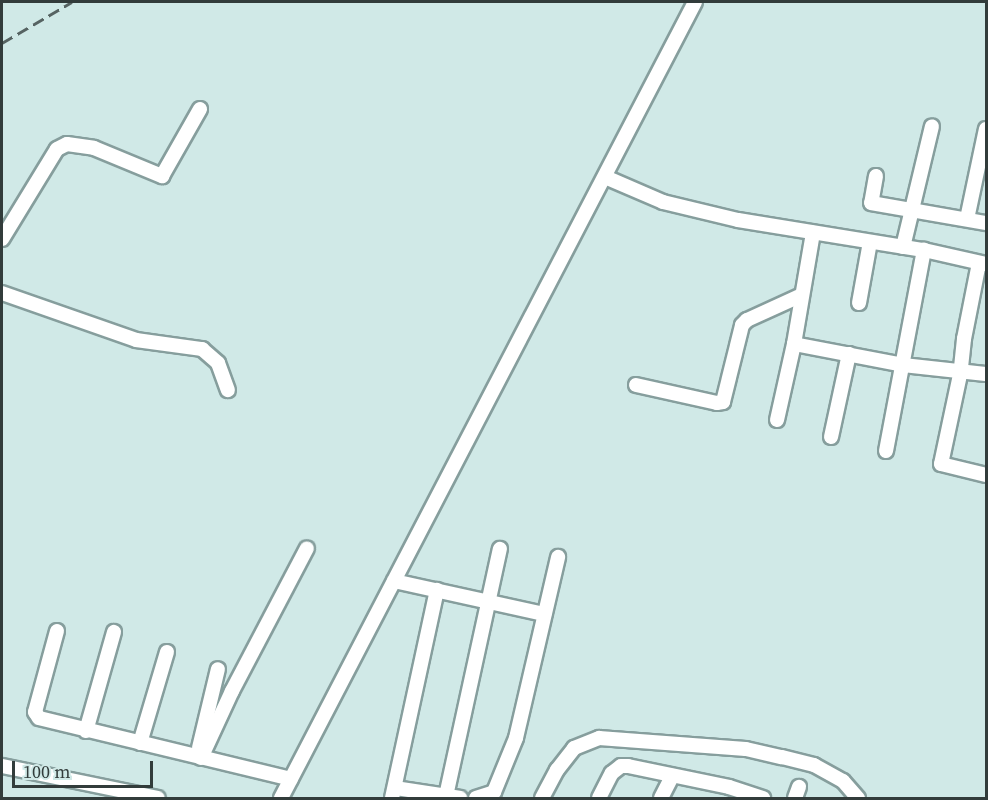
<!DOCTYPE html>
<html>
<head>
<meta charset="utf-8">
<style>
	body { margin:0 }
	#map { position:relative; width:988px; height:800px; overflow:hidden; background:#d0e9e7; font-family:"Source Serif 4",serif }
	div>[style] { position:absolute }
	.roads { filter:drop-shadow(2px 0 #869e9d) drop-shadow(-2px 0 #869e9d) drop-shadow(0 2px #869e9d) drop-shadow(0 -2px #869e9d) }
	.minor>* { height:14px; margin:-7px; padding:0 7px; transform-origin:7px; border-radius:7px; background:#fff }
	.rail>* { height:3px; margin-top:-1.5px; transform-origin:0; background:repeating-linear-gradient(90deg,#566362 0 12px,transparent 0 18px) }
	span { translate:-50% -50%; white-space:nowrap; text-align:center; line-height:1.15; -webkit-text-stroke:6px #d0e9e7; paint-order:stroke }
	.frame { position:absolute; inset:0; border:3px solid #323c3b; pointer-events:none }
	.scale { position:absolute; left:12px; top:761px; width:141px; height:27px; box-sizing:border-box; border:3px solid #323c3b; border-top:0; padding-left:8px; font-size:18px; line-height:21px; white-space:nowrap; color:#323c3b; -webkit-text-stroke:4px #d0e9e7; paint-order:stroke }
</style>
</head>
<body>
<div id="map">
	<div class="roads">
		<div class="minor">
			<div style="left:876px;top:176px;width:27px;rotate:100deg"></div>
			<div style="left:871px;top:203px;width:117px;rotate:9.9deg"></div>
			<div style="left:605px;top:177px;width:63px;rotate:23.3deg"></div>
			<div style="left:663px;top:202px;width:77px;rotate:13.5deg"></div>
			<div style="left:738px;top:220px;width:188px;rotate:9.2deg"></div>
			<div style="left:924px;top:250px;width:64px;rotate:12.7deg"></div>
			<div style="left:967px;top:219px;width:92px;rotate:-78.1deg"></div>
			<div style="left:2px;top:239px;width:105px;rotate:-58.6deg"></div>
			<div style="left:57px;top:149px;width:11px;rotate:-27deg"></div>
			<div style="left:67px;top:144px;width:27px;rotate:8deg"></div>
			<div style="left:94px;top:148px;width:74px;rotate:22.4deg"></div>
			<div style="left:162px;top:176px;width:77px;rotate:-60.4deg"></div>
			<div style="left:903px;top:247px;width:124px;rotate:-76.5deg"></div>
			<div style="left:979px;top:263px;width:77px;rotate:101.2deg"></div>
			<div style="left:964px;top:339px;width:31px;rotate:96deg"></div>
			<div style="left:961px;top:370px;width:96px;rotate:102deg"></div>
			<div style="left:941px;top:464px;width:46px;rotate:13.7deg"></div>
			<div style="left:2px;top:293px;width:142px;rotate:19.3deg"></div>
			<div style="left:136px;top:340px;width:67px;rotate:7.8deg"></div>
			<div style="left:202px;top:349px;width:21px;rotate:41deg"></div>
			<div style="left:218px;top:363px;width:29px;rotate:70deg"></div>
			<div style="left:859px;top:303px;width:62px;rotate:-79.8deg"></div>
			<div style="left:794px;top:344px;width:111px;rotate:10.9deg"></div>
			<div style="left:903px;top:365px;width:83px;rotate:6.2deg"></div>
			<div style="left:636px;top:385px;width:83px;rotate:12.5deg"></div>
			<div style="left:717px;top:403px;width:6px;rotate:-9deg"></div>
			<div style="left:723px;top:402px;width:79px;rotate:-76.1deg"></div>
			<div style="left:742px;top:325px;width:7px;rotate:-45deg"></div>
			<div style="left:747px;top:320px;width:60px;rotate:-24.4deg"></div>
			<div style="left:777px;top:420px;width:78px;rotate:-77.4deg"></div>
			<div style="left:794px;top:344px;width:113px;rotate:-80.3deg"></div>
			<div style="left:831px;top:437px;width:85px;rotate:-77.8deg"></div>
			<div style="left:886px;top:451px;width:205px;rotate:-79.3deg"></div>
			<div style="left:394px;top:581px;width:154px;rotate:12.4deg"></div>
			<div style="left:57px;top:631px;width:84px;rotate:105.2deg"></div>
			<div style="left:35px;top:712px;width:7px;rotate:56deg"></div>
			<div style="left:39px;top:718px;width:259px;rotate:13.6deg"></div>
			<div style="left:86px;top:731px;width:103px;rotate:-74.2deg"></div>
			<div style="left:140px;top:743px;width:95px;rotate:-73.5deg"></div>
			<div style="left:199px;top:748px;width:81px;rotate:-76.5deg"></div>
			<div style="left:201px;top:758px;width:74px;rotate:-65.2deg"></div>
			<div style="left:232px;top:691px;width:161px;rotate:-62.3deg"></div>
			<div style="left:2px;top:766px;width:159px;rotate:11.6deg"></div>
			<div style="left:395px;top:788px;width:66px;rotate:8.7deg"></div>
			<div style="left:446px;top:796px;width:253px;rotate:-77.7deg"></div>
			<div style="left:281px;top:798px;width:897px;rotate:-62.52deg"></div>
			<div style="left:392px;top:798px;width:213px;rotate:-77.8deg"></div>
			<div style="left:476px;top:798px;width:19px;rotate:-18deg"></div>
			<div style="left:494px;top:792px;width:58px;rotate:-67.8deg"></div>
			<div style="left:516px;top:738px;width:186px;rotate:-76.9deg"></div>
			<div style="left:542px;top:798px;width:32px;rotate:-62deg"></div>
			<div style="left:557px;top:770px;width:28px;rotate:-52deg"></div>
			<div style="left:574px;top:748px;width:27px;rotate:-22deg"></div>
			<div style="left:599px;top:738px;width:147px;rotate:4.3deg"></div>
			<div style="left:746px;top:749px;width:37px;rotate:13deg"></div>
			<div style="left:782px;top:757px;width:33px;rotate:14deg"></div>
			<div style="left:814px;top:765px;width:33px;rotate:29deg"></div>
			<div style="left:843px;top:781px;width:23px;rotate:49deg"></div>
			<div style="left:599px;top:798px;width:28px;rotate:-63deg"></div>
			<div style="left:612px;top:773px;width:11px;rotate:-38deg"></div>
			<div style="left:621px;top:766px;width:7px"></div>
			<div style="left:628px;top:766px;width:103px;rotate:11.7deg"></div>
			<div style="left:729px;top:787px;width:36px;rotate:18deg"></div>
			<div style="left:661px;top:798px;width:25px;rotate:-63deg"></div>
			<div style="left:795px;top:798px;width:12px;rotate:-70deg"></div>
		</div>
	</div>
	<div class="rail">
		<div style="left:2px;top:43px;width:81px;rotate:-30.4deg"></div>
	</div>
	<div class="frame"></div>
	<div class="scale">100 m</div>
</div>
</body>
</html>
